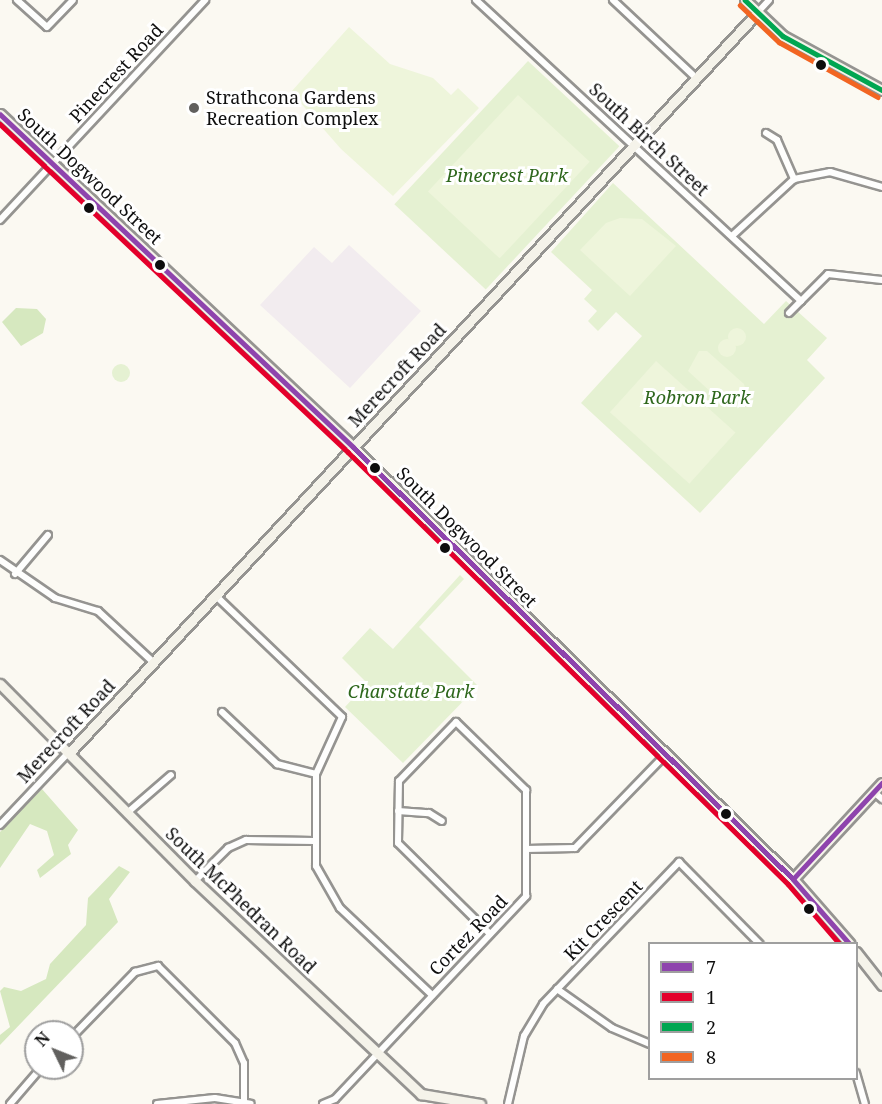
<!DOCTYPE html>
<html>
<head>
<meta charset="utf-8">
<style>
	body { margin:0 }
	#map { position:relative; width:882px; height:1104px; overflow:hidden; background:#fbf9f2; font-family:"Noto Serif",serif }
	div>[style] { position:absolute }
	.industrial>* { inset:0; background:#f2ecef }
	.green>* { inset:0; background:#e5f1d2; transform-origin:0 0 }
	.round { border-radius:50% }
	.forest>* { inset:0; background:#d6e8bf }
	.pitch>* { inset:0; background:#eef5db; transform-origin:0 0 }
	.roads { filter:drop-shadow(2px 0 #959491) drop-shadow(-2px 0 #959491) drop-shadow(0 2px #959491) drop-shadow(0 -2px #959491) }
	.street>* { height:6px; margin:-3px; padding:0 3px; transform-origin:3px; border-radius:3px; background:#fefefd }
	.secondary>* { height:9px; margin:-4.5px; padding:0 4.5px; transform-origin:4.5px; border-radius:4.5px; background:#f5f3ea }
	.bus-1>* { height:4.5px; margin:-2.25px; padding:0 2.25px; transform-origin:2.25px; border-radius:2.25px; background:#8e44ad }
	.bus-2>* { height:4.5px; margin:-2.25px; padding:0 2.25px; transform-origin:2.25px; border-radius:2.25px; background:#e4002b }
	.bus-3>* { height:4.5px; margin:-2.25px; padding:0 2.25px; transform-origin:2.25px; border-radius:2.25px; background:#00a651 }
	.bus-4>* { height:4.5px; margin:-2.25px; padding:0 2.25px; transform-origin:2.25px; border-radius:2.25px; background:#f26522 }
	.dots>* { width:16px; height:16px; translate:-50% -50%; box-sizing:border-box; border:3px solid #fff; border-radius:50% }
	span { translate:-50% -50%; white-space:nowrap; text-align:center; line-height:1.15; -webkit-text-stroke:6px #fff; paint-order:stroke }
	.street-label { font-size:18px; color:#0e0e0e }
	.poi-label { font-size:18px; color:#0e0e0e }
	.left { translate:0 -50%; text-align:left }
	.park-label { font-size:18px; color:#2e671c; font-style:italic }
	.legend { position:absolute; left:648px; top:942px; width:210px; height:138px; box-sizing:border-box; background:#fff; border:2px solid #9f9f9f; margin:0; padding:8px 10px; list-style:none; font-size:18px; color:#0e0e0e }
	.legend li { display:flex; align-items:center; gap:12px; height:30px }
	.legend b { width:30px; border:2px solid #9f9f9f }
	.north { position:absolute; left:24px; top:1020px; width:60px; height:60px; box-sizing:border-box; background:#fff; border:2px solid #9f9f9f; border-radius:50%; rotate:313deg; font-size:16px; font-weight:700; line-height:24px; text-align:center; color:#0e0e0e }
	.north::after { content:''; display:block; margin:auto; width:21px; height:27px; background:#61605e; clip-path:polygon(50% 0,100% 100%,50% 72%,0 100%) }
</style>
</head>
<body>
<div id="map">
	<div class="industrial">
		<div style="clip-path:polygon(349px 245px,421px 311px,350px 388px,260px 305px,314px 247px,332px 263px)"></div>
	</div>
	<div class="green">
		<div style="left:528px;top:61px;width:125px;height:196px;rotate:43deg"></div>
		<div style="clip-path:polygon(613px 183px,764px 324px,786px 301px,827px 338px,807px 360px,825px 378px,700px 513px,581px 403px,642px 336px,616px 312px,598px 331px,588px 321px,597px 311px,584px 299px,592px 290px,551px 252px)"></div>
		<div class="round" style="left:112px;top:364px;width:18px;height:18px"></div>
		<div style="clip-path:polygon(460px 575px,464px 579px,419px 627px,478px 686px,403px 763px,345px 707px,367px 683px,342px 658px,370px 628px,393px 649px)"></div>
	</div>
	<div class="forest">
		<div style="clip-path:polygon(16px 308px,37px 309px,46px 319px,43px 333px,21px 346px,2px 322px)"></div>
		<div style="clip-path:polygon(42px 789px,78px 830px,68px 845px,71px 854px,40px 878px,37px 870px,54px 855px,47px 831px,30px 824px,0 868px,0 832px)"></div>
		<div style="clip-path:polygon(119px 866px,130px 872px,109px 899px,118px 922px,0 1045px,0 1035px,10px 1027px,0 991px,4px 987px,21px 991px,46px 979px,50px 964px,86px 925px,88px 898px)"></div>
	</div>
	<div class="pitch">
		<div style="clip-path:polygon(349px 27px,390px 64px,433px 78px,451px 95px,458px 88px,479px 108px,393px 196px,341px 149px,291px 92px)"></div>
		<div style="left:518px;top:95px;width:98px;height:132px;rotate:43deg"></div>
		<div style="clip-path:polygon(620px 218px,642px 219px,676px 246px,630px 296px,580px 250px,606px 223px)"></div>
		<div class="round" style="left:728px;top:328px;width:18px;height:18px"></div>
		<div class="round" style="left:718px;top:339px;width:18px;height:18px"></div>
		<div style="clip-path:polygon(699px 351px,707px 351px,744px 384px,746px 392px,735px 404px,725px 405px,688px 371px)"></div>
		<div style="left:656px;top:361px;width:107px;height:69px;rotate:42deg"></div>
	</div>
	<div class="roads">
		<div class="street">
			<div style="left:17px;top:0;width:40px;rotate:42deg"></div>
			<div style="left:47px;top:27px;width:37px;rotate:-46deg"></div>
			<div style="left:476px;top:0;width:443px;rotate:42.8deg"></div>
			<div style="left:801px;top:301px;width:38px;rotate:-45deg"></div>
			<div style="left:828px;top:274px;width:54px;rotate:6.3deg"></div>
			<div style="left:613px;top:0;width:114px;rotate:43.2deg"></div>
			<div style="left:758px;top:12px;width:16px;rotate:-47deg"></div>
			<div style="left:766px;top:133px;width:13px;rotate:32deg"></div>
			<div style="left:777px;top:140px;width:43px;rotate:66.4deg"></div>
			<div style="left:0;top:220px;width:301px;rotate:-47deg"></div>
			<div style="left:732px;top:236px;width:84px;rotate:-42.6deg"></div>
			<div style="left:794px;top:179px;width:37px;rotate:-11deg"></div>
			<div style="left:830px;top:172px;width:54px;rotate:16.1deg"></div>
			<div style="left:789px;top:313px;width:17px;rotate:-45deg"></div>
			<div style="left:0;top:560px;width:67px;rotate:34.6deg"></div>
			<div style="left:55px;top:598px;width:45px;rotate:16.8deg"></div>
			<div style="left:98px;top:611px;width:75px;rotate:42.8deg"></div>
			<div style="left:15px;top:574px;width:51px;rotate:-49.8deg"></div>
			<div style="left:215px;top:595px;width:176px;rotate:43.8deg"></div>
			<div style="left:342px;top:717px;width:63px;rotate:114.5deg"></div>
			<div style="left:316px;top:774px;width:92px;rotate:90deg"></div>
			<div style="left:316px;top:866px;width:48px;rotate:60.3deg"></div>
			<div style="left:340px;top:908px;width:127px;rotate:43.4deg"></div>
			<div style="left:222px;top:712px;width:76px;rotate:43.4deg"></div>
			<div style="left:277px;top:764px;width:40px;rotate:14.4deg"></div>
			<div style="left:874px;top:792px;width:11px;rotate:41deg"></div>
			<div style="left:398px;top:811px;width:31px;rotate:4deg"></div>
			<div style="left:429px;top:813px;width:15px;rotate:32deg"></div>
			<div style="left:127px;top:813px;width:58px;rotate:-40.8deg"></div>
			<div style="left:0;top:825px;width:100px;rotate:-46.6deg"></div>
			<div style="left:195px;top:881px;width:47px;rotate:-45deg"></div>
			<div style="left:228px;top:848px;width:20px;rotate:-24deg"></div>
			<div style="left:246px;top:840px;width:68px;rotate:0.8deg"></div>
			<div style="left:490px;top:934px;width:129px;rotate:-135.3deg"></div>
			<div style="left:398px;top:843px;width:62px;rotate:-89.1deg"></div>
			<div style="left:399px;top:781px;width:82px;rotate:-46deg"></div>
			<div style="left:456px;top:722px;width:98px;rotate:44.2deg"></div>
			<div style="left:526px;top:790px;width:59px;rotate:90deg"></div>
			<div style="left:557px;top:989px;width:67px;rotate:35.3deg"></div>
			<div style="left:612px;top:1028px;width:41px;rotate:22.8deg"></div>
			<div style="left:72px;top:1037px;width:91px;rotate:-45.9deg"></div>
			<div style="left:135px;top:972px;width:24px;rotate:-15deg"></div>
			<div style="left:158px;top:966px;width:109px;rotate:45deg"></div>
			<div style="left:235px;top:1043px;width:22px;rotate:66deg"></div>
			<div style="left:244px;top:1063px;width:41px;rotate:90deg"></div>
			<div style="left:856px;top:1073px;width:32px;rotate:74deg"></div>
			<div style="left:10px;top:1104px;width:48px;rotate:-49.3deg"></div>
			<div style="left:157px;top:1104px;width:58px;rotate:-5.9deg"></div>
			<div style="left:215px;top:1098px;width:36px;rotate:9deg"></div>
			<div style="left:323px;top:1104px;width:13px;rotate:-23deg"></div>
			<div style="left:335px;top:1099px;width:279px;rotate:-46.7deg"></div>
			<div style="left:526px;top:896px;width:47px;rotate:-90deg"></div>
			<div style="left:526px;top:849px;width:49px;rotate:-1.2deg"></div>
			<div style="left:575px;top:848px;width:128px;rotate:-45.9deg"></div>
			<div style="left:508px;top:1104px;width:70px;rotate:-76.8deg"></div>
			<div style="left:524px;top:1036px;width:37px;rotate:-59deg"></div>
			<div style="left:543px;top:1004px;width:197px;rotate:-46.2deg"></div>
			<div style="left:679px;top:862px;width:115px;rotate:45.4deg"></div>
		</div>
		<div class="secondary">
			<div style="left:745px;top:0;width:52px;rotate:43.5deg"></div>
			<div style="left:783px;top:36px;width:113px;rotate:28.6deg"></div>
			<div style="left:0;top:114px;width:485px;rotate:43.3deg"></div>
			<div style="left:353px;top:447px;width:617px;rotate:44.47deg"></div>
			<div style="left:793px;top:879px;width:86px;rotate:48.8deg"></div>
			<div style="left:0;top:684px;width:277px;rotate:45.3deg"></div>
			<div style="left:195px;top:881px;width:311px;rotate:43.3deg"></div>
			<div style="left:421px;top:1094px;width:60px;rotate:9.6deg"></div>
			<div style="left:70px;top:752px;width:1010px;rotate:-47.09deg"></div>
			<div style="left:793px;top:879px;width:131px;rotate:-47.2deg"></div>
			<div style="left:856px;top:952px;width:42px;rotate:51.8deg"></div>
		</div>
	</div>
	<div class="bus-1">
		<div style="left:0;top:114px;width:485px;rotate:43.3deg"></div>
		<div style="left:353px;top:447px;width:617px;rotate:44.47deg"></div>
		<div style="left:793px;top:879px;width:86px;rotate:48.8deg"></div>
		<div style="left:793px;top:879px;width:131px;rotate:-47.2deg"></div>
	</div>
	<div class="bus-2">
		<div style="left:0;top:124px;width:478px;rotate:43.3deg"></div>
		<div style="left:348px;top:452px;width:617px;rotate:44.47deg"></div>
		<div style="left:788px;top:884px;width:79px;rotate:49.1deg"></div>
	</div>
	<div class="bus-3">
		<div style="left:745px;top:0;width:52px;rotate:43.5deg"></div>
		<div style="left:783px;top:36px;width:113px;rotate:28.6deg"></div>
	</div>
	<div class="bus-4">
		<div style="left:740px;top:5px;width:54px;rotate:43.5deg"></div>
		<div style="left:779px;top:42px;width:113px;rotate:29.1deg"></div>
	</div>
	<div class="dots">
		<div style="left:821px;top:65px;background:#0e0e0e"></div>
		<div style="left:194px;top:108px;background:#61605e"></div>
		<div style="left:89px;top:208px;background:#0e0e0e"></div>
		<div style="left:160px;top:265px;background:#0e0e0e"></div>
		<div style="left:375px;top:468px;background:#0e0e0e"></div>
		<div style="left:445px;top:548px;background:#0e0e0e"></div>
		<div style="left:726px;top:814px;background:#0e0e0e"></div>
		<div style="left:809px;top:909px;background:#0e0e0e"></div>
	</div>
	<div class="street-label">
		<span style="left:116px;top:73px;rotate:-47deg">Pinecrest Road</span>
		<span style="left:649px;top:139px;rotate:43deg">South Birch Street</span>
		<span style="left:90px;top:176px;rotate:43deg">South Dogwood Street</span>
		<span style="left:397px;top:375px;rotate:-47deg">Merecroft Road</span>
		<span style="left:467px;top:537px;rotate:45deg">South Dogwood Street</span>
		<span style="left:66px;top:731px;rotate:-47deg">Merecroft Road</span>
		<span style="left:241px;top:900px;rotate:44deg">South McPhedran Road</span>
		<span style="left:603px;top:920px;rotate:-46deg">Kit Crescent</span>
		<span style="left:468px;top:935px;rotate:-46deg">Cortez Road</span>
	</div>
	<div class="poi-label">
		<span class="left" style="left:206px;top:108px">Strathcona Gardens<br>Recreation Complex</span>
	</div>
	<div class="park-label">
		<span style="left:507px;top:175px">Pinecrest Park</span>
		<span style="left:697px;top:397px">Robron Park</span>
		<span style="left:411px;top:691px">Charstate Park</span>
	</div>
	<ul class="legend">
	<li><b style="height:8px;background:#8e44ad"></b>7</li>
	<li><b style="height:8px;background:#e4002b"></b>1</li>
	<li><b style="height:8px;background:#00a651"></b>2</li>
	<li><b style="height:8px;background:#f26522"></b>8</li>
	</ul>
	<div class="north">N</div>
</div>
</body>
</html>
